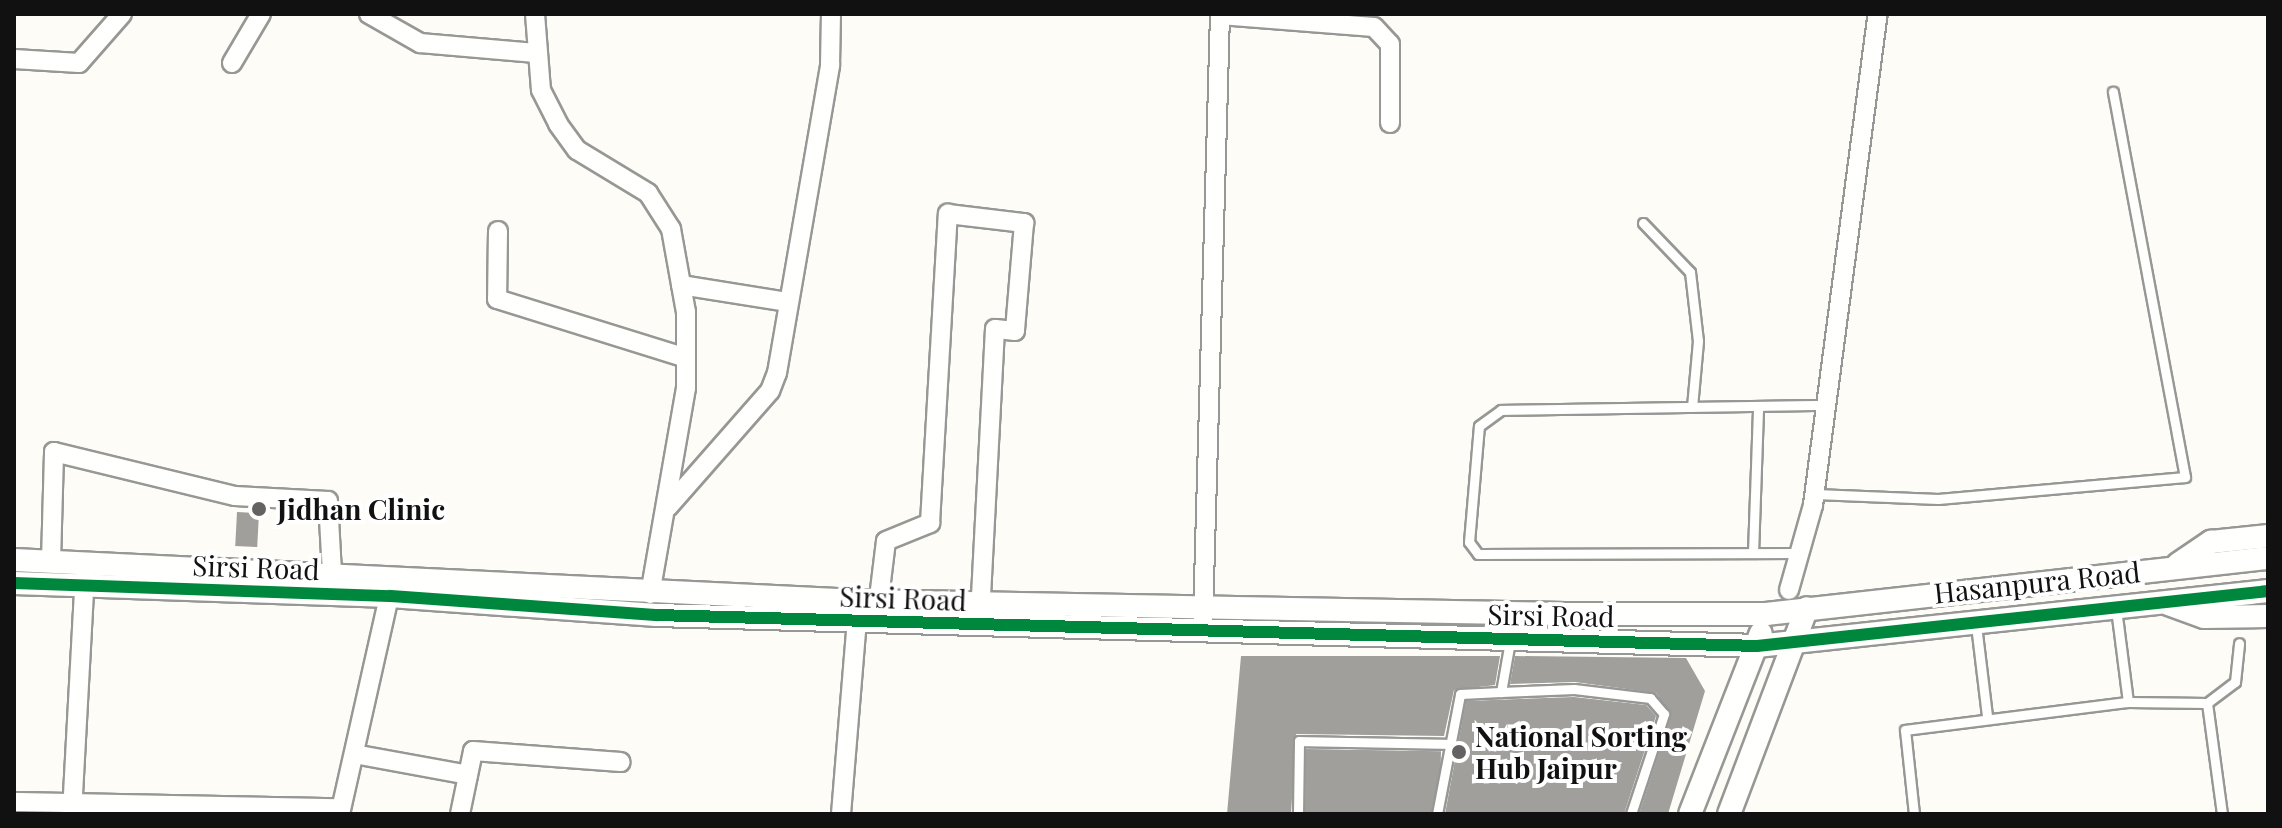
<!DOCTYPE html>
<html>
<head>
<meta charset="utf-8">
<style>
	body { margin:0 }
	#map { position:relative; width:2282px; height:828px; overflow:hidden; background:#fdfcf7; font-family:"Playfair Display",serif }
	div>[style] { position:absolute }
	.building>* { inset:0; background:#a19f9c; transform-origin:0 0 }
	.roads { filter:drop-shadow(2px 0 #979795) drop-shadow(-2px 0 #979795) drop-shadow(0 2px #979795) drop-shadow(0 -2px #979795) }
	.service>* { height:9px; margin:-4.5px; padding:0 4.5px; transform-origin:4.5px; border-radius:4.5px; background:#fffffe }
	.minor>* { height:18px; margin:-9px; padding:0 9px; transform-origin:9px; border-radius:9px; background:#fffffe }
	.tertiary>* { height:22px; margin:-11px; padding:0 11px; transform-origin:11px; border-radius:11px; background:#fffffe }
	.cycleway>* { height:12px; margin:-6px; padding:0 6px; transform-origin:6px; border-radius:6px; background:#00873e }
	.dots>* { width:22px; height:22px; translate:-50% -50%; box-sizing:border-box; border:4px solid #fff; border-radius:50% }
	span { translate:-50% -50%; white-space:nowrap; text-align:center; line-height:1.15; -webkit-text-stroke:8px #fff; paint-order:stroke }
	.poi-label { font-size:28px; color:#111; font-weight:700 }
	.left { translate:0 -50%; text-align:left }
	.street-label { font-size:28px; color:#111 }
	.frame { position:absolute; inset:0; border:16px solid #111; pointer-events:none }
</style>
</head>
<body>
<div id="map">
	<div class="building">
		<div style="left:237px;top:512px;width:22px;height:34px;rotate:3deg"></div>
		<div style="clip-path:polygon(1241px 656px,1500px 656px,1495px 685px,1454px 690px,1444px 736px,1296px 734px,1291px 814px,1227px 814px)"></div>
		<div style="clip-path:polygon(1515px 656px,1686px 658px,1705px 691px,1668px 814px,1639px 814px,1671px 716px,1656px 693px,1575px 682px,1510px 684px)"></div>
		<div style="clip-path:polygon(1574px 697px,1646px 705px,1656px 716px,1624px 814px,1445px 814px,1466px 701px)"></div>
		<div style="left:1306px;top:749px;width:135px;height:65px;rotate:1deg"></div>
	</div>
	<div class="roads">
		<div class="service">
			<div style="left:1643px;top:223px;width:68px;rotate:46.2deg"></div>
			<div style="left:1690px;top:272px;width:69px;rotate:83.4deg"></div>
			<div style="left:1698px;top:341px;width:66px;rotate:95.2deg"></div>
			<div style="left:1815px;top:494px;width:123px;rotate:2.3deg"></div>
			<div style="left:1938px;top:499px;width:248px;rotate:-5.1deg"></div>
			<div style="left:2185px;top:477px;width:392px;rotate:-100.6deg"></div>
			<div style="left:1753px;top:553px;width:146px;rotate:-88deg"></div>
			<div style="left:1799px;top:553px;width:321px;rotate:179.8deg"></div>
			<div style="left:1478px;top:554px;width:15px;rotate:-127deg"></div>
			<div style="left:1469px;top:542px;width:116px;rotate:-85.1deg"></div>
			<div style="left:1479px;top:426px;width:27px;rotate:-36deg"></div>
			<div style="left:1501px;top:410px;width:325px;rotate:-0.9deg"></div>
			<div style="left:1976px;top:625px;width:92px;rotate:83.1deg"></div>
			<div style="left:1510px;top:641px;width:52px;rotate:100deg"></div>
			<div style="left:1501px;top:692px;width:73px;rotate:-2.4deg"></div>
			<div style="left:1574px;top:689px;width:77px;rotate:6.8deg"></div>
			<div style="left:1650px;top:698px;width:21px;rotate:49deg"></div>
			<div style="left:1664px;top:714px;width:105px;rotate:108.3deg"></div>
			<div style="left:2128px;top:702px;width:79px;rotate:0.7deg"></div>
			<div style="left:2207px;top:703px;width:112px;rotate:82.3deg"></div>
			<div style="left:2207px;top:703px;width:35px;rotate:-37deg"></div>
			<div style="left:2235px;top:682px;width:39px;rotate:-84deg"></div>
			<div style="left:1298px;top:814px;width:73px;rotate:-89.2deg"></div>
			<div style="left:1299px;top:741px;width:151px;rotate:1.1deg"></div>
			<div style="left:1437px;top:814px;width:122px;rotate:-79.1deg"></div>
			<div style="left:1460px;top:694px;width:41px;rotate:-2.8deg"></div>
			<div style="left:1914px;top:814px;width:84px;rotate:-96.1deg"></div>
			<div style="left:1905px;top:730px;width:225px;rotate:-7.2deg"></div>
			<div style="left:2128px;top:702px;width:95px;rotate:-97.3deg"></div>
		</div>
		<div class="minor">
			<div style="left:369px;top:14px;width:59px;rotate:29.6deg"></div>
			<div style="left:420px;top:43px;width:116px;rotate:4.9deg"></div>
			<div style="left:535px;top:14px;width:76px;rotate:85.5deg"></div>
			<div style="left:541px;top:90px;width:38px;rotate:63deg"></div>
			<div style="left:558px;top:124px;width:32px;rotate:54deg"></div>
			<div style="left:577px;top:150px;width:83px;rotate:31.2deg"></div>
			<div style="left:648px;top:193px;width:43px;rotate:57.4deg"></div>
			<div style="left:671px;top:229px;width:84px;rotate:79.8deg"></div>
			<div style="left:686px;top:312px;width:76px;rotate:90deg"></div>
			<div style="left:686px;top:388px;width:209px;rotate:99.9deg"></div>
			<div style="left:14px;top:59px;width:65px;rotate:3.5deg"></div>
			<div style="left:79px;top:63px;width:65px;rotate:-48.7deg"></div>
			<div style="left:232px;top:63px;width:57px;rotate:-59.4deg"></div>
			<div style="left:498px;top:231px;width:68px;rotate:90.8deg"></div>
			<div style="left:497px;top:299px;width:198px;rotate:17.3deg"></div>
			<div style="left:681px;top:285px;width:107px;rotate:9.1deg"></div>
			<div style="left:668px;top:507px;width:154px;rotate:-48.7deg"></div>
			<div style="left:770px;top:391px;width:19px;rotate:-69deg"></div>
			<div style="left:777px;top:373px;width:313px;rotate:-80.2deg"></div>
			<div style="left:830px;top:65px;width:51px;rotate:-88.9deg"></div>
			<div style="left:51px;top:561px;width:109px;rotate:-88.4deg"></div>
			<div style="left:54px;top:452px;width:186px;rotate:13.7deg"></div>
			<div style="left:235px;top:496px;width:93px;rotate:3.1deg"></div>
			<div style="left:328px;top:501px;width:72px;rotate:86.8deg"></div>
			<div style="left:1789px;top:590px;width:88px;rotate:-74.2deg"></div>
			<div style="left:1813px;top:505px;width:495px;rotate:-82.5deg"></div>
			<div style="left:879px;top:598px;width:57px;rotate:-83deg"></div>
			<div style="left:886px;top:541px;width:48px;rotate:-22.2deg"></div>
			<div style="left:930px;top:523px;width:310px;rotate:-86.7deg"></div>
			<div style="left:948px;top:214px;width:77px;rotate:6.8deg"></div>
			<div style="left:1024px;top:223px;width:108px;rotate:94.8deg"></div>
			<div style="left:1015px;top:331px;width:20px;rotate:-174deg"></div>
			<div style="left:995px;top:329px;width:271px;rotate:93deg"></div>
			<div style="left:1203px;top:619px;width:604px;rotate:-88.39deg"></div>
			<div style="left:1220px;top:15px;width:154px;rotate:4.5deg"></div>
			<div style="left:1374px;top:27px;width:23px;rotate:47deg"></div>
			<div style="left:1390px;top:44px;width:79px;rotate:90deg"></div>
			<div style="left:354px;top:754px;width:116px;rotate:10.4deg"></div>
			<div style="left:14px;top:802px;width:327px;rotate:1.1deg"></div>
			<div style="left:72px;top:813px;width:238px;rotate:-86.9deg"></div>
			<div style="left:340px;top:814px;width:237px;rotate:-77.3deg"></div>
			<div style="left:460px;top:814px;width:64px;rotate:-78.3deg"></div>
			<div style="left:473px;top:751px;width:148px;rotate:4.3deg"></div>
			<div style="left:841px;top:814px;width:207px;rotate:-85.3deg"></div>
		</div>
		<div class="tertiary">
			<div style="left:14px;top:560px;width:845px;rotate:2.78deg"></div>
			<div style="left:858px;top:601px;width:707px;rotate:1.05deg"></div>
			<div style="left:1565px;top:614px;width:201px"></div>
			<div style="left:1766px;top:614px;width:505px;rotate:-6.37deg"></div>
			<div style="left:2178px;top:564px;width:40px;rotate:-34deg"></div>
			<div style="left:2211px;top:542px;width:57px;rotate:-6deg"></div>
			<div style="left:14px;top:583px;width:376px;rotate:2deg"></div>
			<div style="left:390px;top:596px;width:267px;rotate:4.1deg"></div>
			<div style="left:656px;top:615px;width:1101px;rotate:1.61deg"></div>
			<div style="left:1757px;top:646px;width:514px;rotate:-6.14deg"></div>
			<div style="left:2168px;top:604px;width:38px;rotate:20deg"></div>
			<div style="left:2204px;top:617px;width:64px;rotate:-0.9deg"></div>
			<div style="left:1690px;top:814px;width:194px;rotate:-68.6deg"></div>
			<div style="left:1729px;top:814px;width:220px;rotate:-69.3deg"></div>
		</div>
	</div>
	<div class="cycleway">
		<div style="left:14px;top:583px;width:376px;rotate:2deg"></div>
		<div style="left:390px;top:596px;width:267px;rotate:4.1deg"></div>
		<div style="left:656px;top:615px;width:1101px;rotate:1.61deg"></div>
		<div style="left:1757px;top:646px;width:514px;rotate:-6.14deg"></div>
	</div>
	<div class="dots">
		<div style="left:259px;top:509px;background:#646362"></div>
		<div style="left:1459px;top:752px;background:#646362"></div>
	</div>
	<div class="poi-label">
		<span class="left" style="left:277px;top:509px">Jidhan Clinic</span>
		<span class="left" style="left:1475px;top:752px">National Sorting<br>Hub Jaipur</span>
	</div>
	<div class="street-label">
		<span style="left:256px;top:567px;rotate:2deg">Sirsi Road</span>
		<span style="left:2037px;top:582px;rotate:-6deg">Hasanpura Road</span>
		<span style="left:903px;top:598px;rotate:2deg">Sirsi Road</span>
		<span style="left:1551px;top:615px;rotate:1deg">Sirsi Road</span>
	</div>
	<div class="frame"></div>
</div>
</body>
</html>
